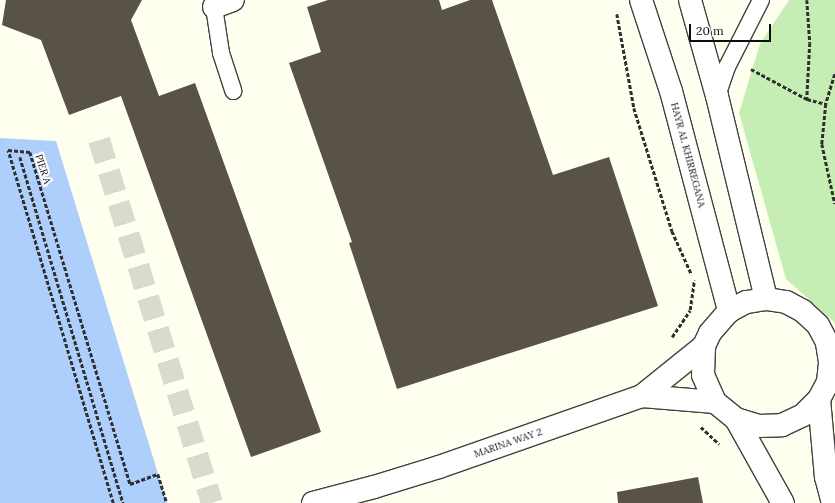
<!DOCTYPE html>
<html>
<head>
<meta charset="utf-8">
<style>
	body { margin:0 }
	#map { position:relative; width:835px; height:503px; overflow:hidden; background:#ffffef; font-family:Lora,serif }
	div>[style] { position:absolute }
	.green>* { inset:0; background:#c6eeb4 }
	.water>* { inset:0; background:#aecffc }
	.building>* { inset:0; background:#585249 }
	.pedestrian-tunnel>* { height:22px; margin-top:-11px; transform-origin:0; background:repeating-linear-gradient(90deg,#dbdbcd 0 22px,transparent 0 33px) }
	.path>* { height:2.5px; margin-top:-1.25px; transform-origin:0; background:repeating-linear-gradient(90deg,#303030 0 4px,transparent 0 6px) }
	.roads { filter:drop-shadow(1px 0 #414141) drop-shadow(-1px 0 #414141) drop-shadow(0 1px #414141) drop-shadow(0 -1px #414141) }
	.service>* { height:16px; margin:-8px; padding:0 8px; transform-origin:8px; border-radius:8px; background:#fff }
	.pedestrian>* { height:22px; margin:-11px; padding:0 11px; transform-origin:11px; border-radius:11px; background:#fff }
	.minor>* { height:22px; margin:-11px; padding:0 11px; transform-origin:11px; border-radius:11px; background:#fff }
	span { translate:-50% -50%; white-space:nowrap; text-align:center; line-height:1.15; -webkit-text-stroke:4px #fff; paint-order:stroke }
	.street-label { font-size:10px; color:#0e0e0e }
	.scale { position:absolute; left:689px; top:24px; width:82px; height:18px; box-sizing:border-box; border:2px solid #0e0e0e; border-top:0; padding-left:5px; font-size:12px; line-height:14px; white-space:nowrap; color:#0e0e0e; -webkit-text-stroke:3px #fff; paint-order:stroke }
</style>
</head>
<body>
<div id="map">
	<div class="green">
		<div style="clip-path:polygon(789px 0,835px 0,835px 323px,786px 279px,739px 113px,760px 44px)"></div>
	</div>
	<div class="water">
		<div style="clip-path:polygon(0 138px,56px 141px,167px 503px,0 503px)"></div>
	</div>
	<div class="building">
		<div style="clip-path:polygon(6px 0,142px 0,131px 20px,159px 96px,195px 83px,321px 432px,251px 457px,121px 96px,69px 115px,41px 40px,2px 25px)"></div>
		<div style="clip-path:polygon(328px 0,439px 0,442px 10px,470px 0,492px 0,553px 175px,609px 157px,658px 306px,397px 389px,349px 243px,352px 242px,289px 63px,321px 52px,307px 7px)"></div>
		<div style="clip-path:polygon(698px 477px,703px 503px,618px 503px,617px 492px)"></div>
	</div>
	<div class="pedestrian-tunnel">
		<div style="left:99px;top:140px;width:380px;rotate:72.7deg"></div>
	</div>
	<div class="path">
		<div style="left:807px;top:0;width:43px;rotate:86deg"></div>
		<div style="left:810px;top:43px;width:56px;rotate:93.1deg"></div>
		<div style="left:617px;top:14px;width:96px;rotate:79.7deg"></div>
		<div style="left:634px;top:108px;width:129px;rotate:72.8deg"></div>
		<div style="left:672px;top:231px;width:48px;rotate:65.6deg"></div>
		<div style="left:751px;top:69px;width:64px;rotate:28.2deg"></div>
		<div style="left:807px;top:99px;width:20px;rotate:15deg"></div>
		<div style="left:835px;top:74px;width:31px;rotate:107deg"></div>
		<div style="left:826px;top:104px;width:40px;rotate:95.7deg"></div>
		<div style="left:822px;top:144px;width:61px;rotate:77.8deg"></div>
		<div style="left:20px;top:157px;width:361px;rotate:73.4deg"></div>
		<div style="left:672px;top:337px;width:32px;rotate:-56deg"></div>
		<div style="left:690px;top:310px;width:30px;rotate:-82deg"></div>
		<div style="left:701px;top:427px;width:25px;rotate:43deg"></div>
		<div style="left:113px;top:503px;width:368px;rotate:-106.6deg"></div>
		<div style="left:8px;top:150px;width:22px;rotate:5deg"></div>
		<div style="left:30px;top:152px;width:347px;rotate:73.2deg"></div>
		<div style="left:130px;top:484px;width:30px;rotate:-20deg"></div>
		<div style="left:158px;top:474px;width:30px;rotate:73deg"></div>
	</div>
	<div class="roads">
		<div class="service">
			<div style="left:214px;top:7px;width:47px;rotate:81.3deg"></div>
			<div style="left:221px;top:53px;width:40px;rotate:72deg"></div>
			<div style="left:717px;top:96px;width:31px;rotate:-71deg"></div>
			<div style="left:727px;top:67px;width:75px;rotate:-63.1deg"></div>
		</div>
		<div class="pedestrian">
			<div style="left:313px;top:503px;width:63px;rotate:-14.7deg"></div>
		</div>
		<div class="minor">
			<div style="left:641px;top:0;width:96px;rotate:71.8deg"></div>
			<div style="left:671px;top:91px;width:228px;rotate:75.2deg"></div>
			<div style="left:690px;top:0;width:100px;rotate:74.3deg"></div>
			<div style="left:717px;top:96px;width:209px;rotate:76.4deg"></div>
			<div style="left:214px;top:7px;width:20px;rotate:-20deg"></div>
			<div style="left:828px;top:382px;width:20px;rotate:-84deg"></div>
			<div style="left:830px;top:362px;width:20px;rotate:-99deg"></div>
			<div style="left:827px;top:342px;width:19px;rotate:-118deg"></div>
			<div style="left:818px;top:325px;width:21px;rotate:-137deg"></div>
			<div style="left:803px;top:311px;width:19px;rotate:-152deg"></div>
			<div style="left:786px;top:302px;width:20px;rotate:-171deg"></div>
			<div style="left:766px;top:299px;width:20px;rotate:171deg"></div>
			<div style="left:746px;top:302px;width:19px;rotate:152deg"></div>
			<div style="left:729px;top:311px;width:29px;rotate:131deg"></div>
			<div style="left:710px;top:333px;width:14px;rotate:115deg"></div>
			<div style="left:704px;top:346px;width:29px;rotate:92deg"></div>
			<div style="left:703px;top:375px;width:30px;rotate:66deg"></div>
			<div style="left:715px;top:402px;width:27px;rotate:39deg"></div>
			<div style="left:736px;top:419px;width:24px;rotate:17deg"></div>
			<div style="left:759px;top:426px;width:23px;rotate:-2deg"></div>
			<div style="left:782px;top:425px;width:23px;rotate:-25deg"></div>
			<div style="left:803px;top:415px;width:23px;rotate:-45deg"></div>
			<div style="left:819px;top:399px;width:19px;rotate:-62deg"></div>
			<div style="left:828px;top:382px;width:9px;rotate:-36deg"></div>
			<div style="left:642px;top:396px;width:73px;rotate:4.7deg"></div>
			<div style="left:819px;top:399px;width:78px;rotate:84.9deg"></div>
			<div style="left:826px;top:477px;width:27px;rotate:75deg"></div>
			<div style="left:736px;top:419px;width:96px;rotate:60.8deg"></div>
			<div style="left:374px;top:487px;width:68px;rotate:-17.1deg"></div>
			<div style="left:439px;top:467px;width:215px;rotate:-19.3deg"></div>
			<div style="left:642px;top:396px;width:80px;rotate:-38.9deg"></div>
		</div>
	</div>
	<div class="street-label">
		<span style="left:688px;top:155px;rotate:75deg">HAYR AL KHIRREGANA</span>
		<span style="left:43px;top:169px;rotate:72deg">PIER A</span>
		<span style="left:508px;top:443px;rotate:-19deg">MARINA WAY 2</span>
	</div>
	<div class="scale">20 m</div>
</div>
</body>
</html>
